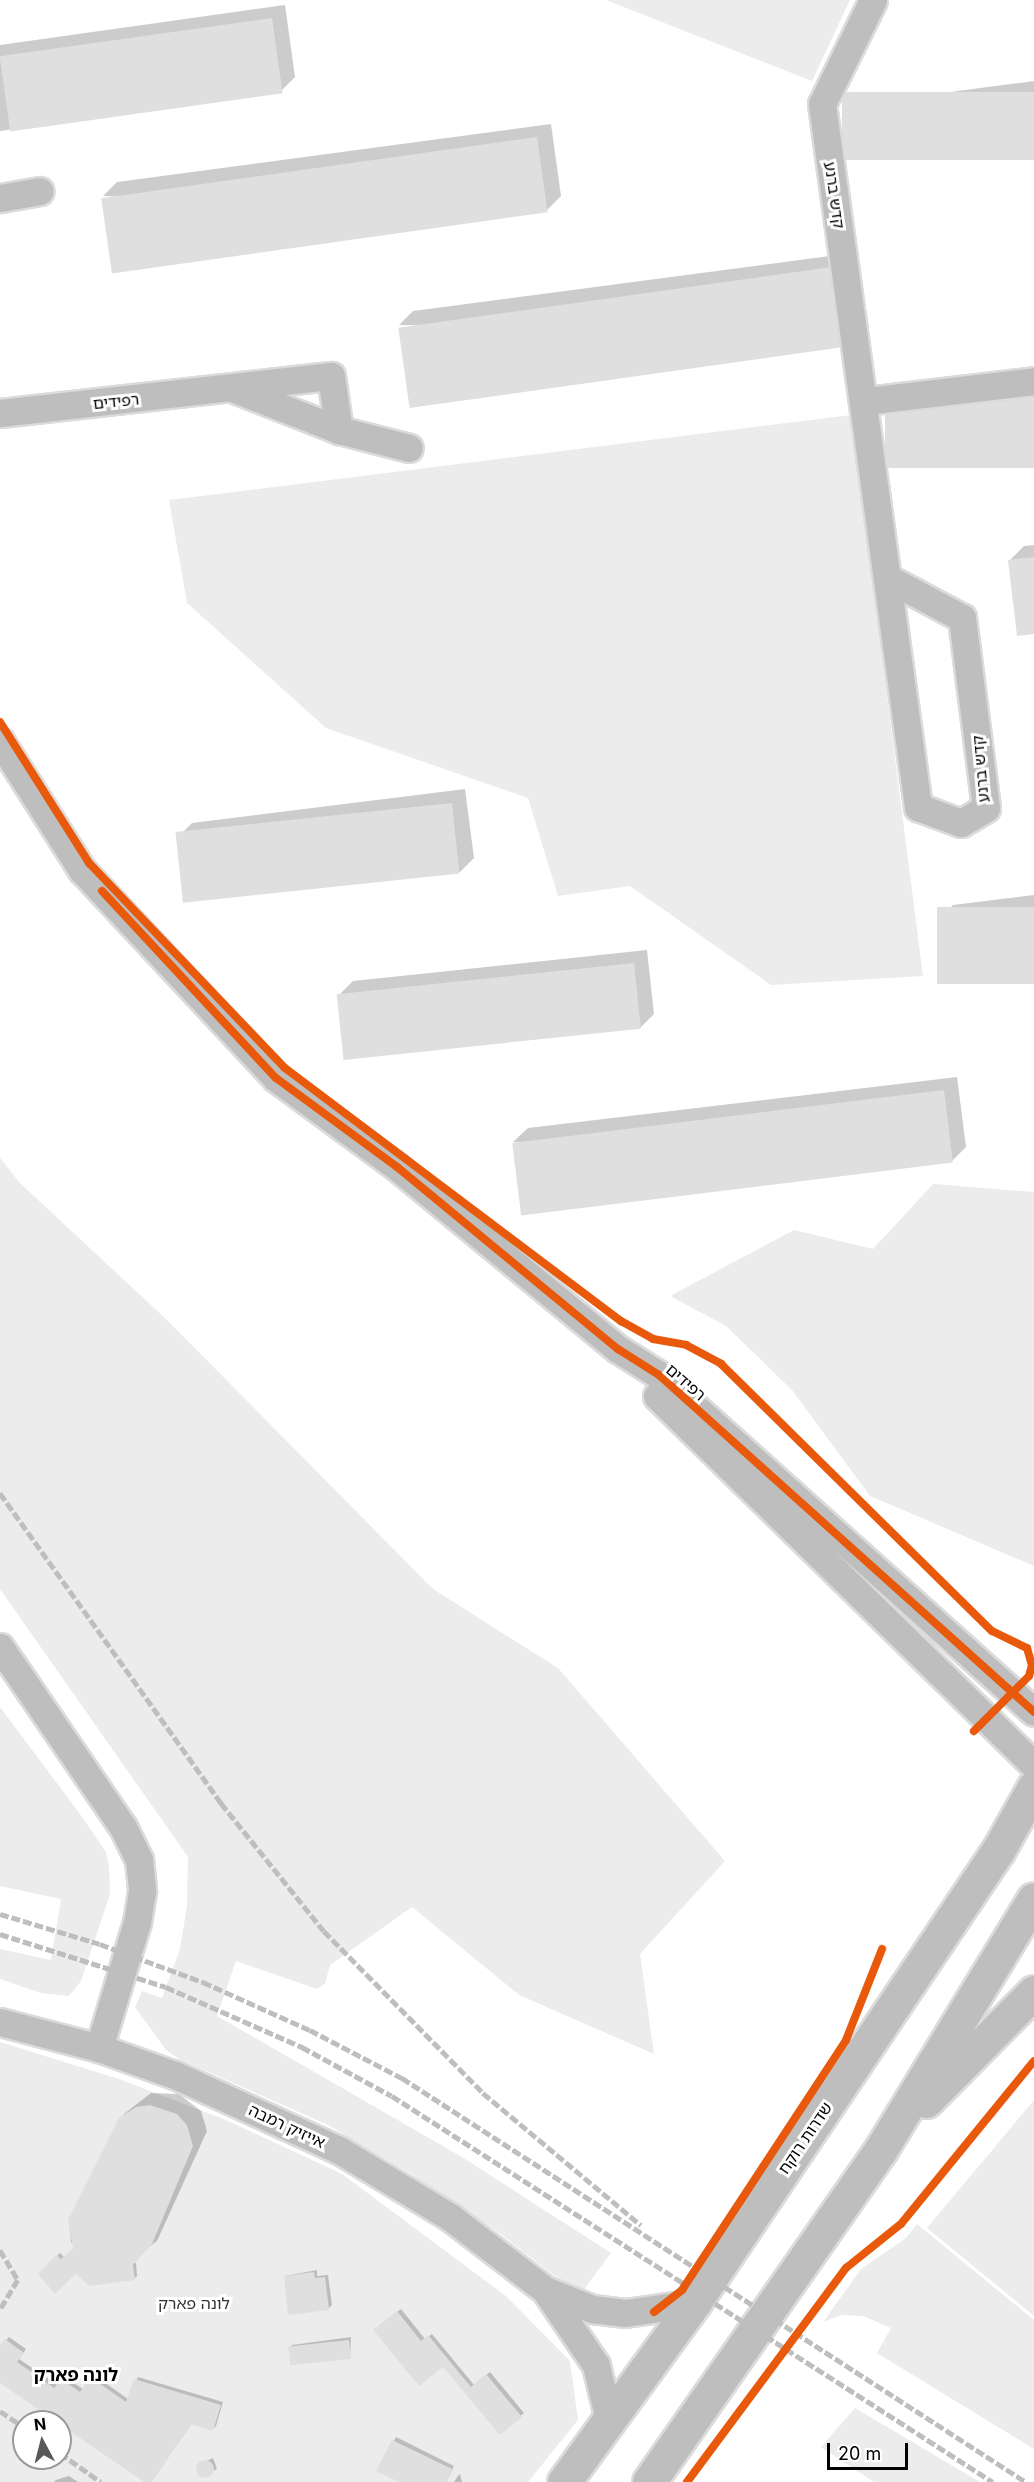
<!DOCTYPE html>
<html>
<head>
<meta charset="utf-8">
<style>
	body { margin:0 }
	#map { position:relative; width:1034px; height:2482px; overflow:hidden; background:#fff; font-family:Inter,"Noto Sans Hebrew",sans-serif }
	div>[style] { position:absolute }
	.green>* { inset:0; background:#ececec }
	.shadow>* { inset:0; background:#0003 }
	.building>* { inset:0; background:#dfdfdf; transform-origin:0 0 }
	.round { border-radius:50% }
	.roads { filter:drop-shadow(2px 0 #dbdbdb) drop-shadow(-2px 0 #dbdbdb) drop-shadow(0 2px #dbdbdb) drop-shadow(0 -2px #dbdbdb) }
	.minor>* { height:27px; margin:-13.5px; padding:0 13.5px; transform-origin:13.5px; border-radius:13.5px; background:#bebebe }
	.major>* { height:33px; margin:-16.5px; padding:0 16.5px; transform-origin:16.5px; border-radius:16.5px; background:#bebebe }
	.rail>* { height:4.5px; margin-top:-2.25px; transform-origin:0; background:repeating-linear-gradient(90deg,#bebebe 0 9px,transparent 0 12px) }
	.cycleway>* { height:8px; margin:-4px; padding:0 4px; transform-origin:4px; border-radius:4px; background:#e8590c }
	span { translate:-50% -50%; white-space:nowrap; text-align:center; line-height:1.15; -webkit-text-stroke:6px #fff; paint-order:stroke }
	.street-label { font-size:16px; color:#000 }
	.park-label { font-size:16px; color:#333 }
	.neighbourhood-label { font-size:18px; color:#000; font-weight:700 }
	.north { position:absolute; left:12px; top:2410px; width:60px; height:60px; box-sizing:border-box; background:#fff; border:2px solid #999; border-radius:50%; rotate:353deg; font-size:16px; font-weight:700; line-height:24px; text-align:center; color:#000 }
	.north::after { content:''; display:block; margin:auto; width:21px; height:27px; background:#595959; clip-path:polygon(50% 0,100% 100%,50% 72%,0 100%) }
	.scale { position:absolute; left:827px; top:2443px; width:81px; height:27px; box-sizing:border-box; border:3px solid #000; border-top:0; padding-left:8px; font-size:18px; line-height:21px; white-space:nowrap; color:#000; -webkit-text-stroke:4px #fff; paint-order:stroke }
</style>
</head>
<body>
<div id="map">
	<div class="green">
		<div style="clip-path:polygon(606px 0,850px 0,812px 81px)"></div>
		<div style="clip-path:polygon(851px 415px,923px 976px,771px 985px,630px 886px,558px 896px,528px 798px,326px 728px,187px 603px,169px 500px)"></div>
		<div style="clip-path:polygon(0 1158px,20px 1183px,168px 1321px,433px 1589px,558px 1668px,725px 1861px,640px 1954px,654px 2054px,519px 1995px,412px 1907px,330px 1965px,325px 1984px,317px 1989px,236px 1961px,217px 2016px,462px 2157px,611px 2253px,580px 2295px,495px 2230px,411px 2174px,328px 2125px,179px 2059px,166px 2050px,135px 2007px,142px 1991px,162px 1998px,180px 1949px,187px 1906px,188px 1857px,0 1589px)"></div>
		<div style="clip-path:polygon(933px 1184px,1034px 1192px,1034px 1566px,870px 1496px,792px 1390px,726px 1326px,670px 1296px,794px 1230px,873px 1249px)"></div>
		<div style="clip-path:polygon(0 1707px,80px 1814px,106px 1852px,109px 1866px,110px 1894px,81px 1981px,69px 1996px,41px 1993px,0 1979px,0 1949px,51px 1960px,61px 1899px,0 1886px)"></div>
		<div style="clip-path:polygon(evenodd,0 2042px,119px 2079px,226px 2120px,342px 2174px,506px 2296px,570px 2361px,578px 2420px,528px 2482px,0 2482px,0 2042px,24px 2422px,60px 2422px,60px 2458px,24px 2458px,24px 2422px)"></div>
		<div style="clip-path:polygon(1034px 2100px,1034px 2316px,927px 2228px)"></div>
		<div style="clip-path:polygon(917px 2224px,1034px 2320px,1034px 2449px,877px 2353px,891px 2328px,863px 2316px,841px 2315px,823px 2322px,861px 2269px,906px 2238px)"></div>
		<div style="clip-path:polygon(855px 2408px,980px 2482px,874px 2482px,821px 2447px)"></div>
	</div>
	<div class="shadow">
		<div style="clip-path:polygon(285px 5px,295px 77px,281px 91px,0 131px,0 45px)"></div>
		<div style="clip-path:polygon(1034px 81px,1034px 158px,846px 118px,860px 104px)"></div>
		<div style="clip-path:polygon(551px 124px,561px 196px,547px 210px,103px 196px,117px 182px)"></div>
		<div style="clip-path:polygon(852px 253px,862px 331px,399px 325px,413px 311px)"></div>
		<div style="clip-path:polygon(1034px 545px,1034px 633px,1010px 560px,1024px 546px)"></div>
		<div style="clip-path:polygon(465px 789px,474px 858px,460px 872px,178px 837px,192px 823px)"></div>
		<div style="clip-path:polygon(1034px 895px,1034px 982px,939px 919px,953px 905px)"></div>
		<div style="clip-path:polygon(647px 950px,654px 1014px,640px 1028px,339px 995px,353px 981px)"></div>
		<div style="clip-path:polygon(957px 1077px,966px 1147px,952px 1161px,513px 1142px,528px 1128px)"></div>
		<div style="clip-path:polygon(151px 2093px,179px 2094px,201px 2111px,207px 2131px,157px 2241px,126px 2264px,136px 2263px,137px 2276px,134px 2279px,76px 2272px,40px 2274px,60px 2253px,65px 2258px,76px 2247px,71px 2242px,69px 2220px,124px 2114px)"></div>
		<div style="clip-path:polygon(317px 2270px,317px 2276px,328px 2275px,332px 2305px,329px 2308px,285px 2276px)"></div>
		<div style="clip-path:polygon(401px 2309px,425px 2339px,432px 2334px,474px 2385px,490px 2372px,524px 2413px,500px 2432px,443px 2364px,378px 2327px)"></div>
		<div style="clip-path:polygon(9px 2337px,26px 2349px,19px 2359px,58px 2385px,65px 2377px,83px 2389px,94px 2375px,128px 2399px,138px 2377px,223px 2402px,216px 2426px,213px 2429px,192px 2423px,151px 2482px,147px 2482px,0 2381px,0 2348px)"></div>
		<div style="clip-path:polygon(351px 2337px,350px 2357px,289px 2348px,292px 2345px)"></div>
		<div style="clip-path:polygon(396px 2437px,454px 2466px,446px 2482px,402px 2482px,378px 2470px)"></div>
		<div style="clip-path:polygon(213px 2458px,217px 2469px,202px 2477px,198px 2465px)"></div>
		<div style="clip-path:polygon(460px 2474px,462px 2482px,454px 2482px,458px 2476px)"></div>
		<div style="clip-path:polygon(69px 2476px,78px 2482px,54px 2482px,56px 2480px)"></div>
	</div>
	<div class="building">
		<div style="left:272px;top:18px;width:76px;height:275px;rotate:82deg"></div>
		<div style="left:1034px;top:92px;width:68px;height:192px;rotate:90deg"></div>
		<div style="left:537px;top:137px;width:76px;height:440px;rotate:82deg"></div>
		<div style="left:838px;top:266px;width:81px;height:444px;rotate:82deg"></div>
		<div style="left:1034px;top:393px;width:75px;height:149px;rotate:90deg"></div>
		<div style="clip-path:polygon(1034px 557px,1034px 634px,1017px 636px,1008px 560px)"></div>
		<div style="left:452px;top:803px;width:71px;height:278px;rotate:84deg"></div>
		<div style="left:1034px;top:907px;width:77px;height:97px;rotate:90deg"></div>
		<div style="left:634px;top:963px;width:66px;height:299px;rotate:84deg"></div>
		<div style="left:944px;top:1090px;width:73px;height:435px;rotate:83deg"></div>
		<div style="clip-path:polygon(150px 2105px,177px 2114px,187px 2125px,193px 2146px,152px 2244px,133px 2265px,135px 2280px,89px 2286px,76px 2274px,55px 2294px,38px 2274px,56px 2255px,61px 2259px,73px 2248px,68px 2220px,119px 2118px,136px 2107px)"></div>
		<div style="clip-path:polygon(314px 2272px,315px 2278px,325px 2277px,329px 2310px,288px 2315px,284px 2276px)"></div>
		<div style="clip-path:polygon(397px 2311px,421px 2341px,428px 2335px,471px 2387px,486px 2374px,522px 2417px,500px 2435px,443px 2367px,419px 2386px,373px 2330px)"></div>
		<div style="clip-path:polygon(5px 2339px,24px 2353px,17px 2362px,54px 2388px,61px 2379px,80px 2392px,90px 2377px,126px 2402px,134px 2379px,221px 2405px,213px 2431px,191px 2424px,152px 2482px,144px 2482px,0 2383px,0 2345px)"></div>
		<div style="left:349px;top:2340px;width:19px;height:61px;rotate:84deg"></div>
		<div style="clip-path:polygon(392px 2440px,452px 2469px,446px 2482px,399px 2482px,376px 2471px)"></div>
		<div class="round" style="left:196px;top:2460px;width:18px;height:18px"></div>
	</div>
	<div class="roads">
		<div class="minor">
			<div style="left:873px;top:0;width:116px;rotate:116.1deg"></div>
			<div style="left:822px;top:104px;width:710px;rotate:82.22deg"></div>
			<div style="left:918px;top:807px;width:46px;rotate:20.4deg"></div>
			<div style="left:961px;top:823px;width:29px;rotate:-31deg"></div>
			<div style="left:986px;top:808px;width:192px;rotate:-97.2deg"></div>
			<div style="left:962px;top:618px;width:85px;rotate:-151.9deg"></div>
			<div style="left:0;top:198px;width:40px;rotate:-10deg"></div>
			<div style="left:865px;top:401px;width:170px;rotate:-6.7deg"></div>
			<div style="left:0;top:413px;width:333px;rotate:-6.4deg"></div>
			<div style="left:331px;top:376px;width:55px;rotate:81.6deg"></div>
			<div style="left:339px;top:430px;width:115px;rotate:-158.6deg"></div>
			<div style="left:339px;top:430px;width:72px;rotate:14.4deg"></div>
			<div style="left:0;top:741px;width:153px;rotate:57.6deg"></div>
			<div style="left:82px;top:870px;width:284px;rotate:47deg"></div>
			<div style="left:276px;top:1078px;width:150px;rotate:36.3deg"></div>
			<div style="left:397px;top:1167px;width:286px;rotate:39.5deg"></div>
			<div style="left:618px;top:1349px;width:49px;rotate:32.4deg"></div>
			<div style="left:659px;top:1375px;width:504px;rotate:41.94deg"></div>
			<div style="left:657px;top:1396px;width:528px;rotate:44.39deg"></div>
			<div style="left:0;top:1647px;width:218px;rotate:55.7deg"></div>
			<div style="left:123px;top:1827px;width:37px;rotate:64deg"></div>
			<div style="left:139px;top:1860px;width:31px;rotate:84deg"></div>
			<div style="left:142px;top:1891px;width:31px;rotate:99deg"></div>
			<div style="left:137px;top:1922px;width:132px;rotate:106.8deg"></div>
			<div style="left:0;top:2022px;width:102px;rotate:14.7deg"></div>
			<div style="left:99px;top:2048px;width:81px;rotate:19.6deg"></div>
			<div style="left:175px;top:2075px;width:180px;rotate:24.6deg"></div>
			<div style="left:339px;top:2150px;width:130px;rotate:31.1deg"></div>
			<div style="left:450px;top:2217px;width:120px;rotate:37.5deg"></div>
			<div style="left:545px;top:2290px;width:51px;rotate:22deg"></div>
			<div style="left:592px;top:2309px;width:33px;rotate:7deg"></div>
			<div style="left:625px;top:2313px;width:70px;rotate:-8.2deg"></div>
			<div style="left:545px;top:2290px;width:91px;rotate:55.8deg"></div>
			<div style="left:596px;top:2365px;width:57px;rotate:76.7deg"></div>
		</div>
		<div class="major">
			<div style="left:926px;top:2101px;width:153px;rotate:-45.3deg"></div>
			<div style="left:564px;top:2482px;width:221px;rotate:-54deg"></div>
			<div style="left:694px;top:2303px;width:547px;rotate:-56.11deg"></div>
			<div style="left:999px;top:1849px;width:71px;rotate:-60.6deg"></div>
			<div style="left:649px;top:2482px;width:404px;rotate:-55.1deg"></div>
			<div style="left:880px;top:2151px;width:295px;rotate:-58.6deg"></div>
		</div>
	</div>
	<div class="rail">
		<div style="left:0;top:1493px;width:381px;rotate:54.5deg"></div>
		<div style="left:221px;top:1803px;width:164px;rotate:51.2deg"></div>
		<div style="left:324px;top:1931px;width:227px;rotate:45.5deg"></div>
		<div style="left:483px;top:2093px;width:206px;rotate:39.9deg"></div>
		<div style="left:0;top:1914px;width:104px;rotate:16.7deg"></div>
		<div style="left:100px;top:1944px;width:110px;rotate:20.3deg"></div>
		<div style="left:203px;top:1982px;width:117px;rotate:24.2deg"></div>
		<div style="left:310px;top:2030px;width:104px;rotate:27.6deg"></div>
		<div style="left:402px;top:2078px;width:743px;rotate:32.92deg"></div>
		<div style="left:0;top:1934px;width:174px;rotate:17.7deg"></div>
		<div style="left:166px;top:1987px;width:149px;rotate:23.8deg"></div>
		<div style="left:302px;top:2047px;width:102px;rotate:28.6deg"></div>
		<div style="left:392px;top:2096px;width:714px;rotate:32.71deg"></div>
		<div style="left:0;top:2250px;width:35px;rotate:59deg"></div>
		<div style="left:18px;top:2280px;width:35px;rotate:121deg"></div>
		<div style="left:0;top:2411px;width:29px;rotate:34deg"></div>
		<div style="left:60px;top:2453px;width:50px;rotate:35.3deg"></div>
	</div>
	<div class="cycleway">
		<div style="left:0;top:722px;width:167px;rotate:57.7deg"></div>
		<div style="left:89px;top:863px;width:284px;rotate:46.3deg"></div>
		<div style="left:285px;top:1068px;width:421px;rotate:37deg"></div>
		<div style="left:621px;top:1321px;width:37px;rotate:29deg"></div>
		<div style="left:653px;top:1339px;width:34px;rotate:10deg"></div>
		<div style="left:686px;top:1345px;width:40px;rotate:28deg"></div>
		<div style="left:721px;top:1364px;width:380px;rotate:44.6deg"></div>
		<div style="left:992px;top:1631px;width:39px;rotate:26deg"></div>
		<div style="left:1027px;top:1648px;width:18px;rotate:74deg"></div>
		<div style="left:1032px;top:1665px;width:11px;rotate:105deg"></div>
		<div style="left:1029px;top:1676px;width:78px;rotate:135deg"></div>
		<div style="left:102px;top:891px;width:255px;rotate:47.1deg"></div>
		<div style="left:276px;top:1078px;width:150px;rotate:36.3deg"></div>
		<div style="left:397px;top:1167px;width:286px;rotate:39.5deg"></div>
		<div style="left:618px;top:1349px;width:49px;rotate:32.4deg"></div>
		<div style="left:659px;top:1375px;width:504px;rotate:41.94deg"></div>
		<div style="left:654px;top:2312px;width:36px;rotate:-38deg"></div>
		<div style="left:682px;top:2290px;width:299px;rotate:-56.7deg"></div>
		<div style="left:846px;top:2040px;width:98px;rotate:-68.4deg"></div>
		<div style="left:687px;top:2482px;width:267px;rotate:-53.4deg"></div>
		<div style="left:846px;top:2268px;width:70px;rotate:-38.7deg"></div>
		<div style="left:901px;top:2224px;width:210px;rotate:-50.8deg"></div>
	</div>
	<div class="street-label">
		<span style="left:835px;top:195px;rotate:82deg">קדש ברנע</span>
		<span style="left:116px;top:401px;rotate:-6deg">רפידים</span>
		<span style="left:980px;top:769px;rotate:-95deg">קדש ברנע</span>
		<span style="left:686px;top:1382px;rotate:41deg">רפידים</span>
		<span style="left:287px;top:2126px;rotate:25deg">אייזיק רמבה</span>
		<span style="left:805px;top:2138px;rotate:-56deg">שדרות רוקח</span>
	</div>
	<div class="park-label">
		<span style="left:194px;top:2303px">לונה פארק</span>
	</div>
	<div class="neighbourhood-label">
		<span style="left:76px;top:2375px">לונה פארק</span>
	</div>
	<div class="north">N</div>
	<div class="scale">20 m</div>
</div>
</body>
</html>
